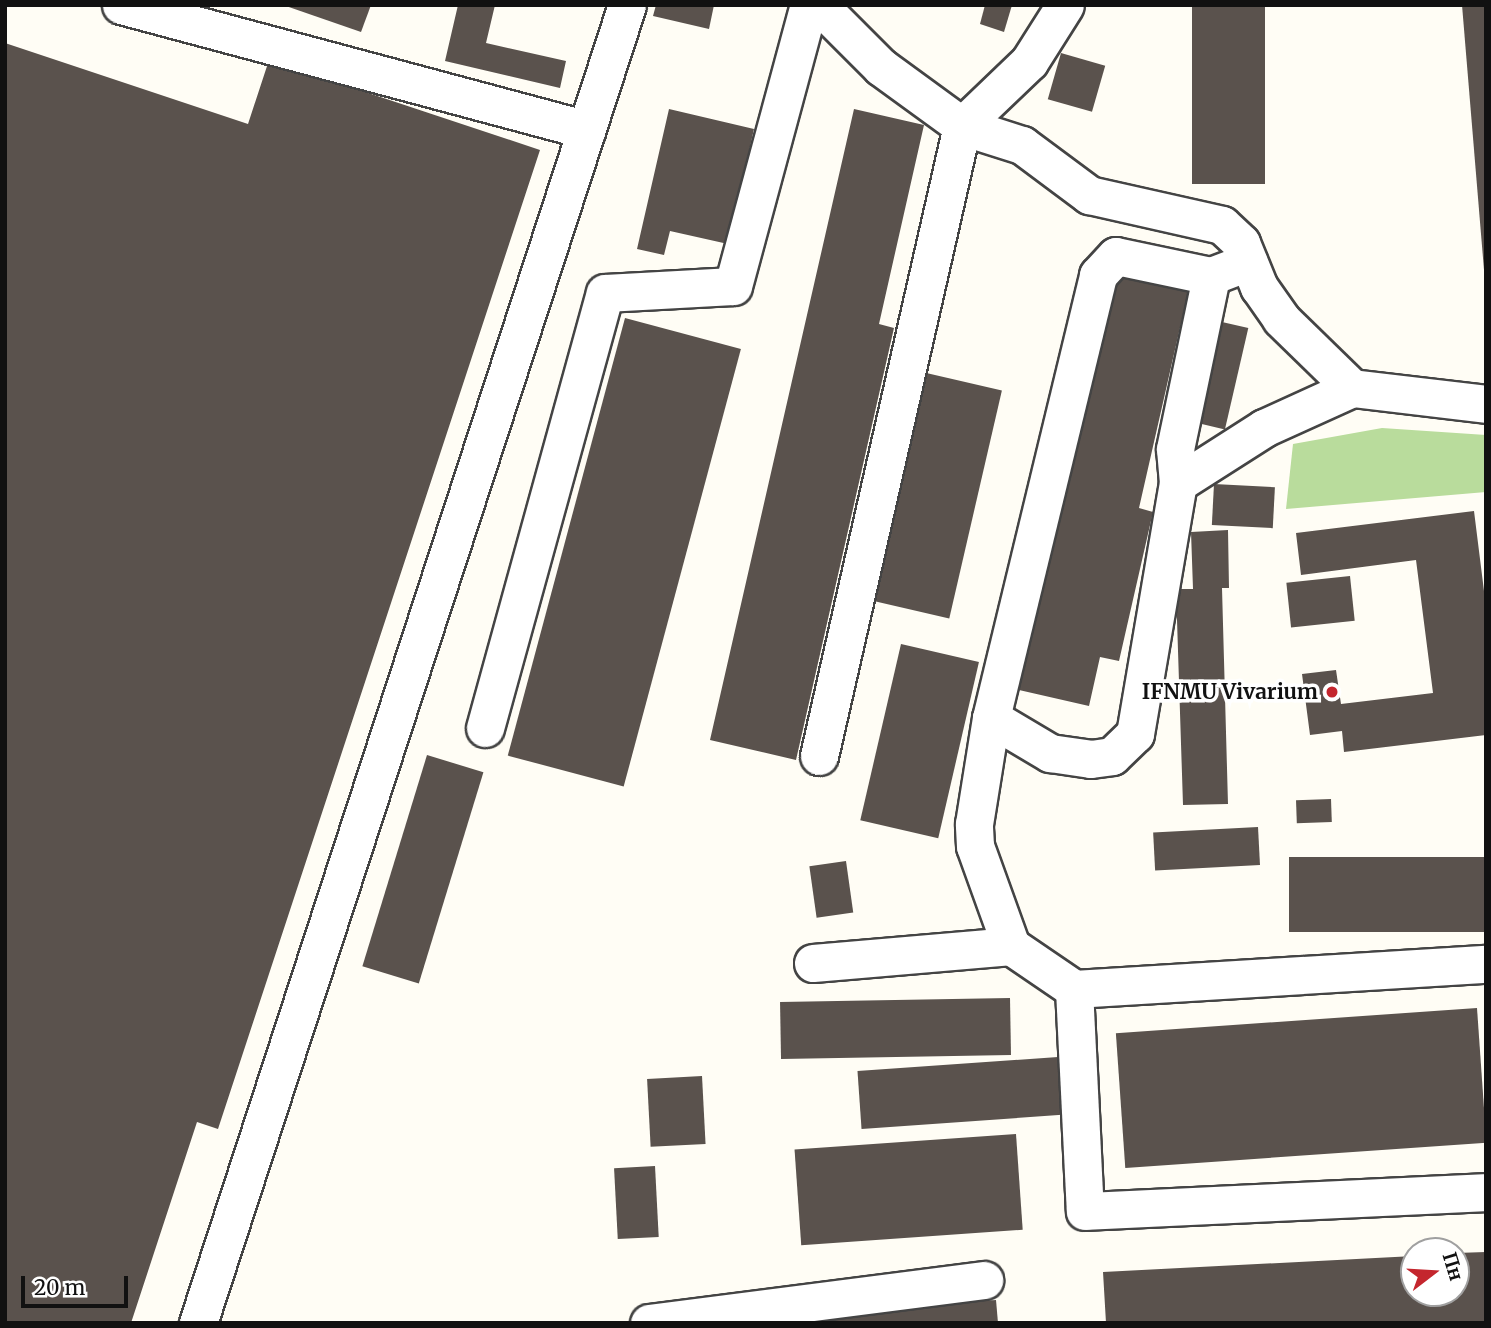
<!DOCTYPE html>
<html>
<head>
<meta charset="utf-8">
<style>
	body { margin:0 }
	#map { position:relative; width:1491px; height:1328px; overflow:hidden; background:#fffdf5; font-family:Merriweather,serif }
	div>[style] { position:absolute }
	.forest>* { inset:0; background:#b9dc9c }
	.building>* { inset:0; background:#5a524d; transform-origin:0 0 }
	.roads { filter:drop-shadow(2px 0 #444) drop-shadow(-2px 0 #444) drop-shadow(0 2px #444) drop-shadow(0 -2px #444) }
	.minor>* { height:37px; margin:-18.5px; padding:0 18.5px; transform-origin:18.5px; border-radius:18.5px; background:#fff }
	.dots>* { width:19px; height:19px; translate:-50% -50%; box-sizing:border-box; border:4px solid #fff; border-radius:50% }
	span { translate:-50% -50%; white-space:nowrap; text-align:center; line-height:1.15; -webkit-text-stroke:7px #fff; paint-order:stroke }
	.poi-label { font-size:21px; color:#111; font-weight:700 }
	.right { translate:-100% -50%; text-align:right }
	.frame { position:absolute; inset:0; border:7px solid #111; pointer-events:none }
	.north { position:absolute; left:1400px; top:1237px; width:70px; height:70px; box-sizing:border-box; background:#fff; border:2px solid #a0a0a0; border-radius:50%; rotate:73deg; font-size:19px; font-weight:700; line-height:28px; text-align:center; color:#111 }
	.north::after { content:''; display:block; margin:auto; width:24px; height:32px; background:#c4262e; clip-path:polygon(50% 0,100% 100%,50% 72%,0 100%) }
	.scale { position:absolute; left:21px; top:1276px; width:107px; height:32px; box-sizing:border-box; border:4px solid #111; border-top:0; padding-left:9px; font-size:21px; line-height:24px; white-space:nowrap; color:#111; -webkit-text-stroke:5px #fff; paint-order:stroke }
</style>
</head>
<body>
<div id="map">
	<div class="forest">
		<div style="clip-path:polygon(1382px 428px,1486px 435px,1486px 492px,1286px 509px,1293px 444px)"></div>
	</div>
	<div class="building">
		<div style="clip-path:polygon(283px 5px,371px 5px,361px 32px)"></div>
		<div style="clip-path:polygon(458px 5px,495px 5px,486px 43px,566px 61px,560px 88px,445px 61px)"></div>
		<div style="clip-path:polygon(656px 5px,714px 5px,709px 29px,653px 16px)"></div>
		<div style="clip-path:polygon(985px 5px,1012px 5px,1004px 32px,980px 24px)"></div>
		<div style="left:1192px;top:5px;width:73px;height:179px"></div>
		<div style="clip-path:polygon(1462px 5px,1486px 5px,1486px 270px,1484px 270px)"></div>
		<div style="clip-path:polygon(5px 43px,248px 124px,269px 60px,540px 150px,218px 1129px,197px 1122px,131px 1323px,5px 1323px)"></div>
		<div style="left:1061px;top:53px;width:46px;height:48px;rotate:16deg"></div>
		<div style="clip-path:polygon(669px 109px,754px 129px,728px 244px,670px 231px,664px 255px,637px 249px)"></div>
		<div style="clip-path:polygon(854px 109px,924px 125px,879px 324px,894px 328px,796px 760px,710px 740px)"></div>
		<div style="clip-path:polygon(1115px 271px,1189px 288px,1139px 508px,1153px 512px,1119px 661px,1100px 657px,1089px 706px,1019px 690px)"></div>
		<div style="left:625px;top:318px;width:120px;height:453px;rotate:15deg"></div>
		<div style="left:1222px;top:322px;width:27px;height:104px;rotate:13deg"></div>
		<div style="left:922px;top:372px;width:82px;height:234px;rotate:13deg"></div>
		<div style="left:1214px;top:484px;width:61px;height:41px;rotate:3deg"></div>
		<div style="clip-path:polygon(1474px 511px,1486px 607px,1486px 735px,1344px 752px,1342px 731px,1310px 735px,1302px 674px,1336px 670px,1341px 704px,1433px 693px,1416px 560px,1301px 575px,1296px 533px)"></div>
		<div style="clip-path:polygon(1228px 530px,1229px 588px,1222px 588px,1228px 804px,1183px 805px,1176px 589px,1193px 589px,1191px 532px)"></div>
		<div style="left:1350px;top:576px;width:45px;height:64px;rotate:84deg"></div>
		<div style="left:901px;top:644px;width:80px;height:181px;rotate:13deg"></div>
		<div style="left:427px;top:755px;width:59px;height:221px;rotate:17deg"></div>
		<div style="left:1331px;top:799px;width:23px;height:35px;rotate:88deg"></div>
		<div style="left:1258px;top:827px;width:38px;height:105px;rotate:87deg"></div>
		<div style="left:1486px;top:857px;width:75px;height:197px;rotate:90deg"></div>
		<div style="left:846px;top:861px;width:52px;height:37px;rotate:82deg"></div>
		<div style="left:1010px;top:998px;width:57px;height:230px;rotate:89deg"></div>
		<div style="left:1477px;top:1008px;width:135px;height:362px;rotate:86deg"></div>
		<div style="left:1058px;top:1057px;width:58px;height:201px;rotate:86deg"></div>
		<div style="left:702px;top:1076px;width:68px;height:55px;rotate:87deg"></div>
		<div style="left:1016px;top:1134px;width:96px;height:222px;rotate:86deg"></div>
		<div style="left:655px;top:1166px;width:71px;height:41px;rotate:87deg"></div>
		<div style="clip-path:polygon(1486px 1252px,1486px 1323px,1106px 1323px,1103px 1272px,1414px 1256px,1414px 1293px,1456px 1293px,1456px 1253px)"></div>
		<div style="clip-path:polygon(996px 1300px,998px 1323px,825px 1323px,824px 1313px)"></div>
	</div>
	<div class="roads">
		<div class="minor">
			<div style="left:121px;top:5px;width:482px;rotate:15deg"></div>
			<div style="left:819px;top:5px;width:88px;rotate:45deg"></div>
			<div style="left:881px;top:67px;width:100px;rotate:36.1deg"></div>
			<div style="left:962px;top:126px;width:63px;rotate:17.6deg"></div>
			<div style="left:1022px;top:145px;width:84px;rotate:36.7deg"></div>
			<div style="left:1089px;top:195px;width:136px;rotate:12.7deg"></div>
			<div style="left:1222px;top:225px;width:26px;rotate:43deg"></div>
			<div style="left:1241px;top:243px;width:48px;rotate:67.8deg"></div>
			<div style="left:1259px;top:287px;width:39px;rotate:55deg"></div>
			<div style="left:1281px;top:319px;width:99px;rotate:44.2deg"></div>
			<div style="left:1178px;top:483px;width:102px;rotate:-32.6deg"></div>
			<div style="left:1264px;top:428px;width:97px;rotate:-24.4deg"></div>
			<div style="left:1352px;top:388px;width:135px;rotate:6.8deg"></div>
			<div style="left:991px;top:718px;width:69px;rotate:30.7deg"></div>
			<div style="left:1050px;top:753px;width:41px;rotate:8.3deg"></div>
			<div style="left:1091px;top:759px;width:21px;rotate:-8deg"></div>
			<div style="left:1112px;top:756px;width:32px;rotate:-44deg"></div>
			<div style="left:1135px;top:734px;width:255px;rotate:-80.3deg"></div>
			<div style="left:1178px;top:483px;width:34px;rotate:-95deg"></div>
			<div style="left:1175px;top:449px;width:177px;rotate:-78.2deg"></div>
			<div style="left:485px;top:728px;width:451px;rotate:-74.6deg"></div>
			<div style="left:605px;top:293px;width:128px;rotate:-3.1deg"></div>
			<div style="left:733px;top:286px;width:291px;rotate:-74.9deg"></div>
			<div style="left:819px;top:756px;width:646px;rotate:-77.21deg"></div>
			<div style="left:962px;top:126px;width:93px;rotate:-43.7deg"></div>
			<div style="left:1029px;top:62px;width:67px;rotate:-57.7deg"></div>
			<div style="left:1011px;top:946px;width:106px;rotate:-109.8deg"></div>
			<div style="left:975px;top:846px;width:22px;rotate:-93deg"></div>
			<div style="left:974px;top:824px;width:107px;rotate:-80.9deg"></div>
			<div style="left:991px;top:718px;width:456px;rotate:-76.4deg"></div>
			<div style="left:1098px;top:275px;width:26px;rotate:-47deg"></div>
			<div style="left:1116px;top:256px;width:97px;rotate:11.9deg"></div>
			<div style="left:1211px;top:276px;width:40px;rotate:-21deg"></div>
			<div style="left:813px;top:963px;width:199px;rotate:-4.9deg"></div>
			<div style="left:1011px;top:946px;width:76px;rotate:34.3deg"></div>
			<div style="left:1074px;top:989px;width:413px;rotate:-3.5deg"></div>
			<div style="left:1074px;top:989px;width:222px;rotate:87.2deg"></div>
			<div style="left:1085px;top:1211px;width:401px;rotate:-2.7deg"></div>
			<div style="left:198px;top:1323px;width:1386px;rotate:-71.97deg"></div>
			<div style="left:649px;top:1323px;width:338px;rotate:-7.3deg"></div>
		</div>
	</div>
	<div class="dots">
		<div style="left:1332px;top:692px;background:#c4262e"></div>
	</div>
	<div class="poi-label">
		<span class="right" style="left:1318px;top:692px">IFNMU Vivarium</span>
	</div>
	<div class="frame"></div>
	<div class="north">Пн</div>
	<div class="scale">20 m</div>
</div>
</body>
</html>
